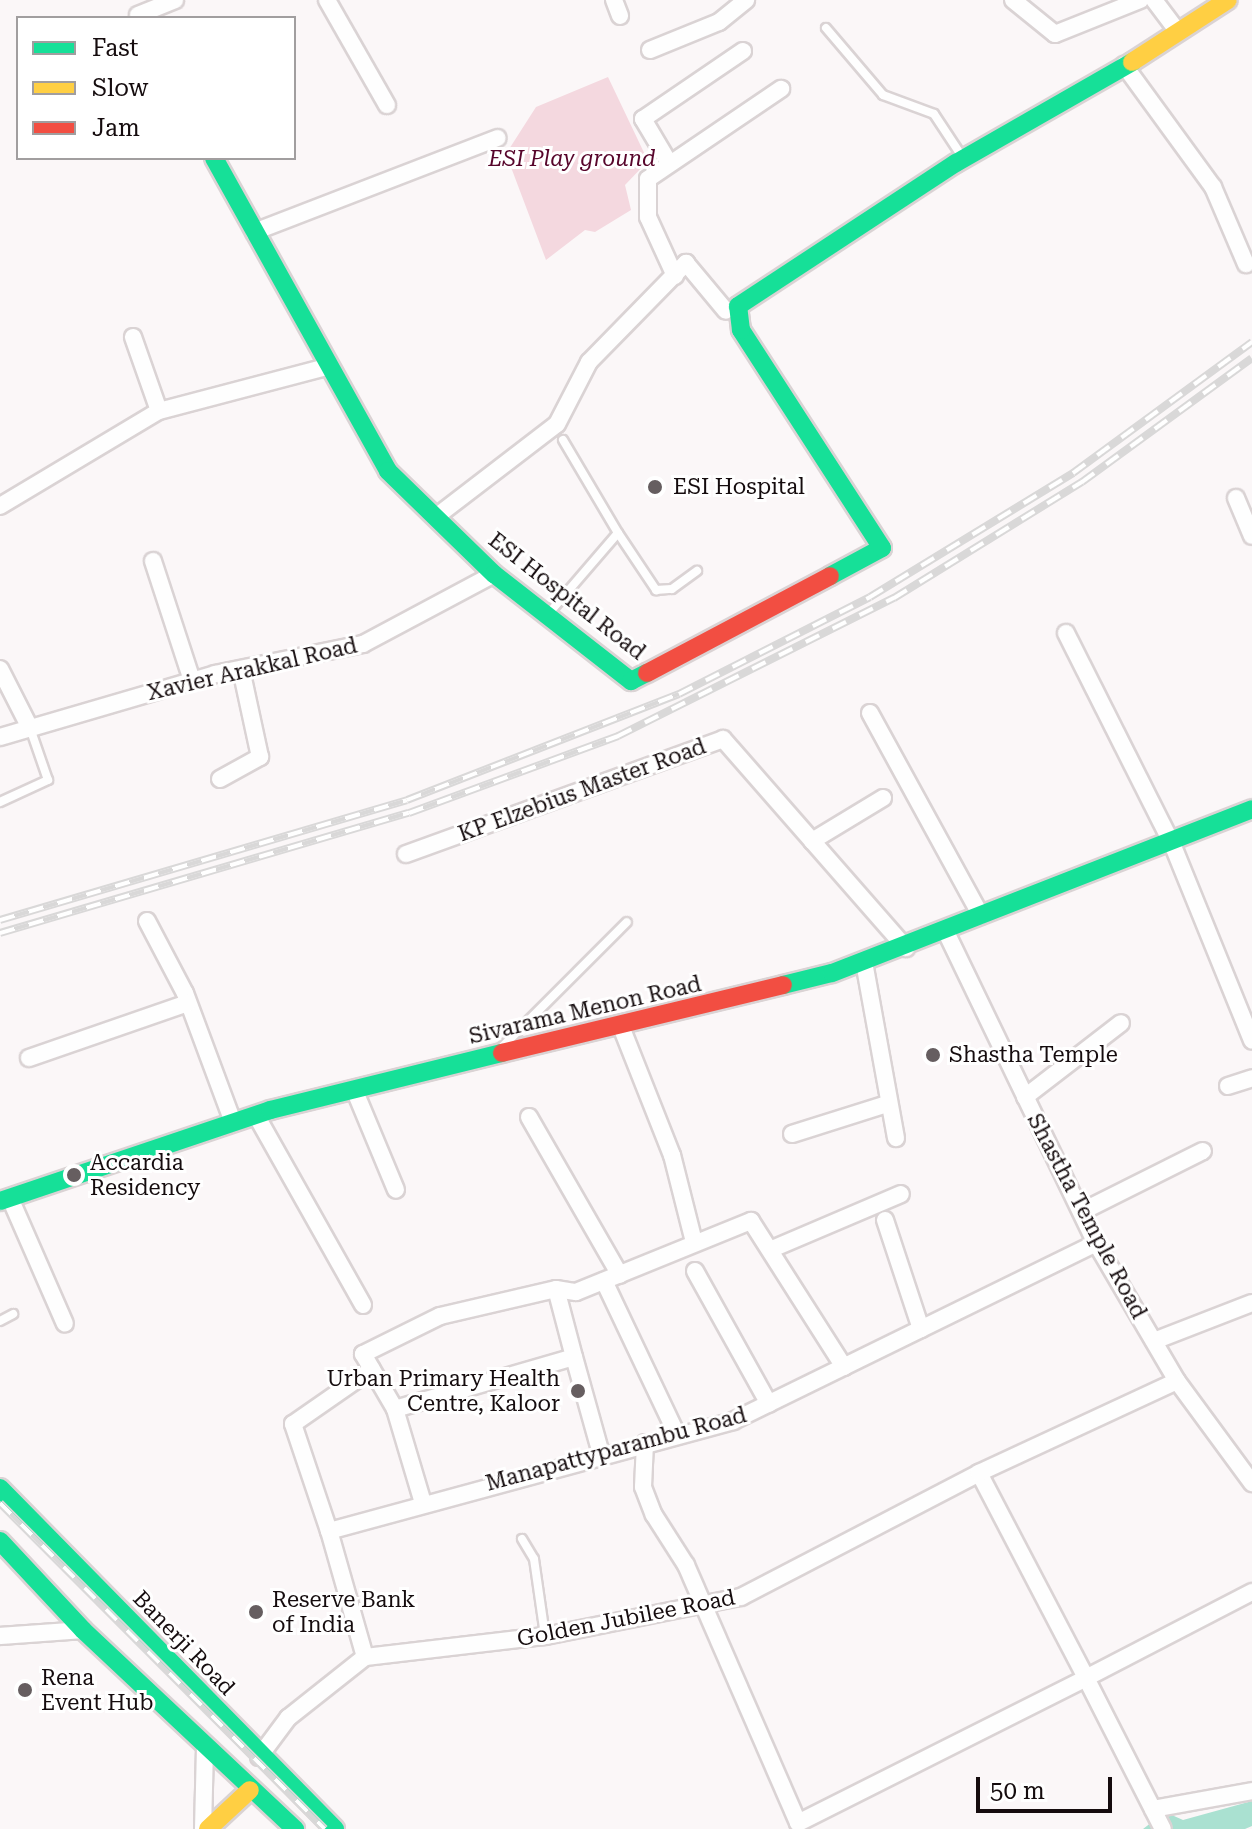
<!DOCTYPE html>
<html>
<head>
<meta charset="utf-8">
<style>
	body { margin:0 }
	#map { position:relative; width:1252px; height:1829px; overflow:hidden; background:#fbf7f8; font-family:"Roboto Serif",serif }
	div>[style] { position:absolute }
	.green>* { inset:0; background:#f4d8df }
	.water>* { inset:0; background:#aae1d1 }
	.roads { filter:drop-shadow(2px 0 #dad3d4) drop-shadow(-2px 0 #dad3d4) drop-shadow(0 2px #dad3d4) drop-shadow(0 -2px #dad3d4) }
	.lane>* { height:8px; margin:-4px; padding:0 4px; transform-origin:4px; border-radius:4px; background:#fefefe }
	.street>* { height:16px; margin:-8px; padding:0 8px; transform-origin:8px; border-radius:8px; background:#fefefe }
	.fast>* { height:18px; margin:-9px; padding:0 9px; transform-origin:9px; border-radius:9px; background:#16e098 }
	.slow>* { height:18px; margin:-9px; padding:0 9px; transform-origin:9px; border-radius:9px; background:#ffcf43 }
	.jam>* { height:18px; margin:-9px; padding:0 9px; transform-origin:9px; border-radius:9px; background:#f24e42 }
	.rail>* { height:8px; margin-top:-4px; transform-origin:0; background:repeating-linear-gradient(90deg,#fff 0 15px,#d9d8d8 0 30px); box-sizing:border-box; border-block:2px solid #d9d8d8 }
	.dots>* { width:22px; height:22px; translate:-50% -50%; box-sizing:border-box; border:4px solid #fff; border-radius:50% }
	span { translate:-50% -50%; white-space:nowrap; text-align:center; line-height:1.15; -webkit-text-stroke:6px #fff; paint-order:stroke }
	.park-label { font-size:22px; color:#57052b; font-style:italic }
	.poi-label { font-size:22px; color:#150c0e }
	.left { translate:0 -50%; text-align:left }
	.right { translate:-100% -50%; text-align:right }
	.street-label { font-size:22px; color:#150c0e }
	.legend { position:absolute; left:16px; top:16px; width:280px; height:144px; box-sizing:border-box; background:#fff; border:2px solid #a19e9f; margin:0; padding:10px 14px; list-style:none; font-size:24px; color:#150c0e }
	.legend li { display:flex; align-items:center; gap:16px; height:40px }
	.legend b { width:40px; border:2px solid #a19e9f }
	.scale { position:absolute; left:976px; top:1777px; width:136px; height:36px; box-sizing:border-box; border:4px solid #150c0e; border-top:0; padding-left:10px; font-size:24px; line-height:28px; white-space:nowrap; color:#150c0e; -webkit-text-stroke:6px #fff; paint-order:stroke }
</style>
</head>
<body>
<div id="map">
	<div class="green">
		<div style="clip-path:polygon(608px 77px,648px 161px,625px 185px,631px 210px,595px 232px,585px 230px,546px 260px,506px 154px,536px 107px)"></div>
	</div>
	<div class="water">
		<div style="clip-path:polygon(1252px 1801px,1252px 1826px,1245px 1829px,1143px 1829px,1165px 1812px,1183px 1820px)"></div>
	</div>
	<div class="roads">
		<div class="lane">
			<div style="left:826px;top:28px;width:88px;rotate:49.6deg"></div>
			<div style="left:883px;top:95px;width:54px;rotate:20.4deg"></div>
			<div style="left:934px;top:114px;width:53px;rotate:56.6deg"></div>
			<div style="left:563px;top:440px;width:108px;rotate:59.4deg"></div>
			<div style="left:550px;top:612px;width:104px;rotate:-49.3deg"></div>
			<div style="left:618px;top:533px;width:69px;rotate:56.3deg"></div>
			<div style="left:656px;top:590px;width:16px;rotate:-4deg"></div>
			<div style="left:672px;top:589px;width:31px;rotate:-36deg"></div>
			<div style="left:0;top:802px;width:53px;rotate:-24.6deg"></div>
			<div style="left:48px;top:780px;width:55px;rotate:-109.1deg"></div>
			<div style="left:503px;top:1046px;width:175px;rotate:-45deg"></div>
			<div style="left:0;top:1321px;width:15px;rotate:-28deg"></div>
			<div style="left:522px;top:1539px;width:23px;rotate:59deg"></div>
			<div style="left:534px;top:1559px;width:77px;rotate:81.8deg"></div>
		</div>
		<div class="street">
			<div style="left:327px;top:0;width:121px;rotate:60.3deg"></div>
			<div style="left:614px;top:0;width:17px;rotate:69deg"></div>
			<div style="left:1013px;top:0;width:54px;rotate:39deg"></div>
			<div style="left:1055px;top:34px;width:92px;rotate:-21.8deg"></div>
			<div style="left:1154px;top:0;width:36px;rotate:53deg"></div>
			<div style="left:138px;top:15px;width:40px;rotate:-22deg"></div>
			<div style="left:650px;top:50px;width:74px;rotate:-22.1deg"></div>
			<div style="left:719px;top:22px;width:35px;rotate:-39deg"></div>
			<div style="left:1124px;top:65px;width:151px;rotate:53.9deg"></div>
			<div style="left:1213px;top:187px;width:84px;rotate:66.8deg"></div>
			<div style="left:668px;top:161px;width:49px;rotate:-120.8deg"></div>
			<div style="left:643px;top:119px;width:121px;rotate:-34.2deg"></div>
			<div style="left:254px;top:232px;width:261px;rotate:-21.1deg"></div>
			<div style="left:675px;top:276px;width:65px;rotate:-114.6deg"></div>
			<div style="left:648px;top:217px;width:38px;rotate:-90deg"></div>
			<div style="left:648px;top:179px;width:161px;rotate:-34.1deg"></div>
			<div style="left:133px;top:337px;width:78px;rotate:70.6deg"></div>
			<div style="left:1236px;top:498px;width:41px;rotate:67.2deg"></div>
			<div style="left:0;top:506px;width:185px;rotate:-30.9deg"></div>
			<div style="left:159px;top:411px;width:174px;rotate:-14.7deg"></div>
			<div style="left:437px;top:516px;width:151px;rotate:-37.5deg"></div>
			<div style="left:557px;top:424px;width:70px;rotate:-62.7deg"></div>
			<div style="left:589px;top:362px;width:139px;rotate:-45.6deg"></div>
			<div style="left:686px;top:263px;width:62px;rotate:50.2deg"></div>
			<div style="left:153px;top:561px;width:125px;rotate:71.9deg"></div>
			<div style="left:1066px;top:633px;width:238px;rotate:63.3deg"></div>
			<div style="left:1173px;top:846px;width:210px;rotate:67.9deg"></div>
			<div style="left:0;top:669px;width:66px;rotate:63deg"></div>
			<div style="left:870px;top:713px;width:231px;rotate:61.3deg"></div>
			<div style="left:0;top:737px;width:224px;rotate:-16.3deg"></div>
			<div style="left:215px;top:674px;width:151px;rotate:-11.5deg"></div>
			<div style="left:363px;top:644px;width:149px;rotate:-28.1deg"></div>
			<div style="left:220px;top:779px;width:46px;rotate:-28.8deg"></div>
			<div style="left:260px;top:757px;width:90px;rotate:-102.2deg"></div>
			<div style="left:812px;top:841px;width:83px;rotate:-31.2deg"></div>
			<div style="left:406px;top:854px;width:337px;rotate:-19.9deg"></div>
			<div style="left:723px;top:739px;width:278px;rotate:48.8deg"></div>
			<div style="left:147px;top:921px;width:81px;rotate:62.2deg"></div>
			<div style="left:185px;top:993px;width:138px;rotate:69.6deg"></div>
			<div style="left:947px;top:934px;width:343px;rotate:64.3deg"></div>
			<div style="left:1096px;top:1243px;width:160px;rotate:59.6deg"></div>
			<div style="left:1177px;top:1381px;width:127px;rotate:53.7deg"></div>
			<div style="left:864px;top:962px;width:179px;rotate:79.7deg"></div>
			<div style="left:622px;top:1029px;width:136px;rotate:68.4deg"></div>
			<div style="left:672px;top:1155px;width:90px;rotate:75.8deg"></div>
			<div style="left:29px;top:1058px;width:168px;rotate:-19.1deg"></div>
			<div style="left:1228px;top:1086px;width:25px;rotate:-18deg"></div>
			<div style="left:354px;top:1089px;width:109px;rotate:67.4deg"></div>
			<div style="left:1025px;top:1097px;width:121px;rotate:-37.6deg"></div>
			<div style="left:256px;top:1115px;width:218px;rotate:60.6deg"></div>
			<div style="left:529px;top:1117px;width:182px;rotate:60.1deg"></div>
			<div style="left:792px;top:1134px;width:100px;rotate:-17.5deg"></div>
			<div style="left:10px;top:1198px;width:137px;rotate:66.4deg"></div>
			<div style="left:1083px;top:1211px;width:134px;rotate:-26.6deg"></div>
			<div style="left:885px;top:1220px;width:115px;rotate:71.7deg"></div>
			<div style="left:772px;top:1249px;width:140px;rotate:-23.1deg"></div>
			<div style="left:695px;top:1271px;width:152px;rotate:60.9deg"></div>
			<div style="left:604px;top:1281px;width:170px;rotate:64.6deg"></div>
			<div style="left:556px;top:1289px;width:20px;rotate:9deg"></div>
			<div style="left:576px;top:1292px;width:189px;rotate:-22.1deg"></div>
			<div style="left:751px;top:1221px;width:173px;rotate:57.5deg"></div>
			<div style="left:1154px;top:1341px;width:105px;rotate:-21.2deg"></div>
			<div style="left:574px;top:1357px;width:70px;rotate:-104.8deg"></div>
			<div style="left:556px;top:1289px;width:119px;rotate:166.9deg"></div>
			<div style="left:440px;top:1316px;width:86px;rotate:153.7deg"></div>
			<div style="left:363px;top:1354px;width:64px;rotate:59.8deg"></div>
			<div style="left:395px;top:1409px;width:186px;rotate:-16.2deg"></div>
			<div style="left:574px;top:1357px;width:101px;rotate:74.4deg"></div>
			<div style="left:395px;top:1409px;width:98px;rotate:73.4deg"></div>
			<div style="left:645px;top:1443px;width:44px;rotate:92.6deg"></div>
			<div style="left:643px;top:1487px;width:30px;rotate:69deg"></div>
			<div style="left:654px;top:1515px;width:59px;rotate:57.4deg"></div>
			<div style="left:686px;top:1565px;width:281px;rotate:66.5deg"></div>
			<div style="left:798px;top:1823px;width:322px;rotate:-26.7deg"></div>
			<div style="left:1086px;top:1678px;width:169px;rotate:63deg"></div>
			<div style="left:979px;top:1473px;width:231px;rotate:62.4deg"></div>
			<div style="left:1086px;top:1678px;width:187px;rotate:-27.4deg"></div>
			<div style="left:329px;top:1531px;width:113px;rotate:-108.6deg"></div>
			<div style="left:293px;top:1424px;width:96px;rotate:-34.8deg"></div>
			<div style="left:0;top:1636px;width:83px;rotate:-4.1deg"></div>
			<div style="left:365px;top:1657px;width:131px;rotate:-105.9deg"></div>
			<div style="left:329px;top:1531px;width:419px;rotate:-15.2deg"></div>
			<div style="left:733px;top:1421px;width:404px;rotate:-26.1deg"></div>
			<div style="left:259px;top:1757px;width:49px;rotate:-53.4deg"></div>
			<div style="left:288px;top:1718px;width:98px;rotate:-38.4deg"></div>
			<div style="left:365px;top:1657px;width:181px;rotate:-6.7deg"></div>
			<div style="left:545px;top:1636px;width:200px;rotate:-11.3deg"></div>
			<div style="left:741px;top:1597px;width:268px;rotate:-27.5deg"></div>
			<div style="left:979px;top:1473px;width:218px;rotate:-24.9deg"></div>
			<div style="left:1153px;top:1809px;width:101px;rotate:-10.3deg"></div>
			<div style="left:203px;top:1829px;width:83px;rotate:-88.6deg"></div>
		</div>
		<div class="fast">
			<div style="left:214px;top:158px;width:358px;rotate:60.9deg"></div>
			<div style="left:388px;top:471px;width:148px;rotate:44.2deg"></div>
			<div style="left:494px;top:574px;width:174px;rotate:38deg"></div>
			<div style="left:631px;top:681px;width:18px;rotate:-27deg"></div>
			<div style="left:830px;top:576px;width:59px;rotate:-28.3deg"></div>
			<div style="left:882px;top:548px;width:260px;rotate:-122.9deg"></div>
			<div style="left:741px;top:330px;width:24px;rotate:-97deg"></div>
			<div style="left:738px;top:306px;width:261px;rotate:-33.3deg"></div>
			<div style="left:956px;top:163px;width:203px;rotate:-29.8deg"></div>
			<div style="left:783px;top:985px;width:50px;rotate:-13.8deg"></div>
			<div style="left:832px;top:973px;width:451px;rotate:-21.3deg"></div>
			<div style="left:0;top:1201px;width:285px;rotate:-18.6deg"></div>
			<div style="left:270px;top:1110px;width:239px;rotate:-13.8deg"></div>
			<div style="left:0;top:1488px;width:478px;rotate:45.5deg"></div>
			<div style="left:0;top:1541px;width:122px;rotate:47deg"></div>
			<div style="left:83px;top:1630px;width:291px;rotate:43.2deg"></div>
		</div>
		<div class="slow">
			<div style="left:1132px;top:62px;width:114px;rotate:-32.9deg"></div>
			<div style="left:208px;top:1829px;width:57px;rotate:-42.9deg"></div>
		</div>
		<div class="jam">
			<div style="left:647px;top:673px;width:207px;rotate:-27.9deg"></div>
			<div style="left:502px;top:1053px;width:289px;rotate:-13.6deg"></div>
		</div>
	</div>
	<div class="rail">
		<div style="left:0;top:920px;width:424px;rotate:-16.4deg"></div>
		<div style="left:407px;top:800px;width:292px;rotate:-21.3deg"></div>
		<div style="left:679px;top:694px;width:214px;rotate:-26.9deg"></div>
		<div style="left:870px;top:597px;width:238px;rotate:-31.4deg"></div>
		<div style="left:1073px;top:473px;width:222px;rotate:-36.2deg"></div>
		<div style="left:0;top:933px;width:426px;rotate:-16.4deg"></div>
		<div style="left:409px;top:813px;width:223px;rotate:-20.2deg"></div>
		<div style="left:618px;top:736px;width:309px;rotate:-26.6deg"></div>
		<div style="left:894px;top:598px;width:221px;rotate:-31.7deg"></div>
		<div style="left:1082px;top:482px;width:210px;rotate:-36.1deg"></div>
		<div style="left:0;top:1503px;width:460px;rotate:45.1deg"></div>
	</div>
	<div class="dots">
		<div style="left:655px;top:487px;background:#665e60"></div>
		<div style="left:933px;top:1055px;background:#665e60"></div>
		<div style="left:74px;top:1175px;background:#665e60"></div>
		<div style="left:578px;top:1391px;background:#665e60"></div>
		<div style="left:256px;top:1612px;background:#665e60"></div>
		<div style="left:25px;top:1690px;background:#665e60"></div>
	</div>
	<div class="park-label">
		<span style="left:572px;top:159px">ESI Play ground</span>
	</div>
	<div class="poi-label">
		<span class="left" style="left:673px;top:487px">ESI Hospital</span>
		<span class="left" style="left:949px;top:1055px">Shastha Temple</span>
		<span class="left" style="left:90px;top:1175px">Accardia<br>Residency</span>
		<span class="right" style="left:560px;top:1391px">Urban Primary Health<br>Centre, Kaloor</span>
		<span class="left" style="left:272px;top:1612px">Reserve Bank<br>of India</span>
		<span class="left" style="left:41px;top:1690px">Rena<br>Event Hub</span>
	</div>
	<div class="street-label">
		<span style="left:567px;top:596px;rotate:38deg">ESI Hospital Road</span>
		<span style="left:252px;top:669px;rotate:-13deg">Xavier Arakkal Road</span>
		<span style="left:582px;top:790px;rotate:-20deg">KP Elzebius Master Road</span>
		<span style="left:585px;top:1010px;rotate:-13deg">Sivarama Menon Road</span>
		<span style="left:1087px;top:1216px;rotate:62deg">Shastha Temple Road</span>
		<span style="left:616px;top:1449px;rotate:-15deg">Manapattyparambu Road</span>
		<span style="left:626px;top:1618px;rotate:-11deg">Golden Jubilee Road</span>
		<span style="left:184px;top:1643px;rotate:46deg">Banerji Road</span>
	</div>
	<ul class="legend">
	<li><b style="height:10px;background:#16e098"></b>Fast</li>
	<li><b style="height:10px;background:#ffcf43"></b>Slow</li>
	<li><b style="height:10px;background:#f24e42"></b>Jam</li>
	</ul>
	<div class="scale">50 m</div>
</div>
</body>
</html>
